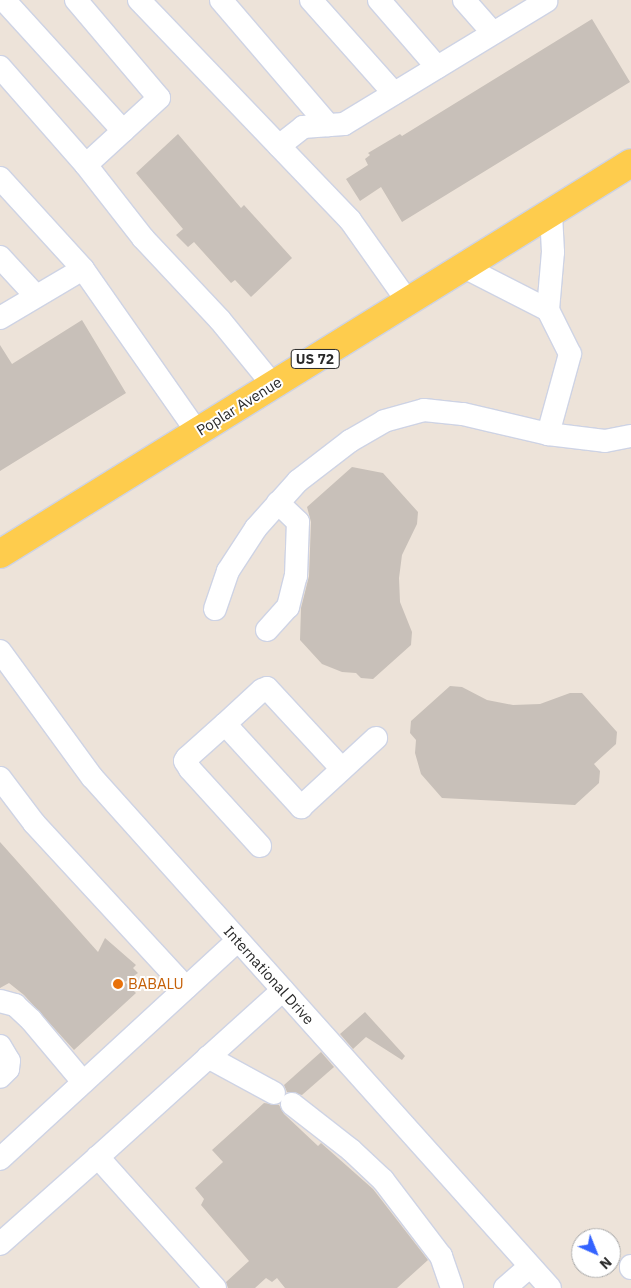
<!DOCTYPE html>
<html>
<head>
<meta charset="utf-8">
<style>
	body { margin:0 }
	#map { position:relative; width:631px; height:1288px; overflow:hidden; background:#ede3d9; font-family:"IBM Plex Sans",sans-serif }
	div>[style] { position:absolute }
	.building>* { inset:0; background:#c8c0b9 }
	.roads { filter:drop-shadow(1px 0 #ced3e4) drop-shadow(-1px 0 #ced3e4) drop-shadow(0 1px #ced3e4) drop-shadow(0 -1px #ced3e4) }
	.minor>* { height:22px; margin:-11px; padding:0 11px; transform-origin:11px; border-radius:11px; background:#fff }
	.major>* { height:28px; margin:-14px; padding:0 14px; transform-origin:14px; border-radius:14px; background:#fecc4d }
	.dots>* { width:14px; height:14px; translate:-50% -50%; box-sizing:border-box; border:2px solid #fff; border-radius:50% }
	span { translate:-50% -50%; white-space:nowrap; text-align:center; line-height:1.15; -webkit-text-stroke:4px #fff; paint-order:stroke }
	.shield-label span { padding:1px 4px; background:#fff; border:1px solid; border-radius:4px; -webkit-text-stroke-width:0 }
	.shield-label { font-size:14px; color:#292929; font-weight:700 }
	.street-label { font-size:15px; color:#292929 }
	.food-label { font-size:15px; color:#c56008 }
	.left { translate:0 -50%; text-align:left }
	.north { position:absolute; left:571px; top:1228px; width:50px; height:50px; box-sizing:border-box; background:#fff; border:1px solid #a9a9a9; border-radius:50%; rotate:136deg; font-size:14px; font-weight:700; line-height:20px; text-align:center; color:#292929 }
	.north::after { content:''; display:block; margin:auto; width:18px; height:22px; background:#3463ff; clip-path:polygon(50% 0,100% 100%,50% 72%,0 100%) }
</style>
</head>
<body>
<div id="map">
	<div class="building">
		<div style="clip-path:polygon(592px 19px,630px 82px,402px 222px,381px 187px,360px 201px,346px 179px,368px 165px,365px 159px,370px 155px,368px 153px,400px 134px,402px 136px)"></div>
		<div style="clip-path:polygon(178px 134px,241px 208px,244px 205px,292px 258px,251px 297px,235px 280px,231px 283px,194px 242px,188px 247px,176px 235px,183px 229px,136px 173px)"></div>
		<div style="clip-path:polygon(82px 320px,126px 393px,0 471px,0 345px,12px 364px)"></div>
		<div style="clip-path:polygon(352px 467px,383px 473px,418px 512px,417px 524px,402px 555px,399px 578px,400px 602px,412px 632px,411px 645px,373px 679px,361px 678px,356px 673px,342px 672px,322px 664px,300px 640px,301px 608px,309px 576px,311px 522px,307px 507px)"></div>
		<div style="clip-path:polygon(450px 686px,462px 687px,487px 700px,513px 705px,540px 704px,570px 693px,582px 693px,617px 732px,616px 744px,594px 764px,600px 771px,599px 783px,575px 805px,442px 798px,421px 774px,415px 753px,416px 740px,410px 733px,411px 721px)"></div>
		<div style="clip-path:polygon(0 842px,98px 952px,105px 938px,136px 965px,133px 968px,138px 973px,125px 982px,136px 993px,74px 1050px,24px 995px,9px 983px,0 988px)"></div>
		<div style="clip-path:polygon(365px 1012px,405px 1056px,402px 1060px,366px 1037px,353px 1049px,340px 1034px)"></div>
		<div style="clip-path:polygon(321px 1052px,334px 1067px,302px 1095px,287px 1092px,284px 1085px)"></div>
		<div style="clip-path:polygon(264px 1103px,279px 1105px,284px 1114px,318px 1146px,321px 1143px,373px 1189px,428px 1260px,397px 1288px,285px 1288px,277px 1278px,272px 1282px,266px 1278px,255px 1288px,228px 1288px,226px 1282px,249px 1261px,201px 1205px,204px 1199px,195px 1188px,223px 1162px,212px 1150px)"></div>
	</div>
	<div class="roads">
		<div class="minor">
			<div style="left:4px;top:0;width:177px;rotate:47.7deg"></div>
			<div style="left:76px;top:0;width:128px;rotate:49.7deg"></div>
			<div style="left:159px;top:98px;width:99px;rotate:137.5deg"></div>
			<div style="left:86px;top:165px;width:93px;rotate:52deg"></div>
			<div style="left:143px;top:238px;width:112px;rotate:46.8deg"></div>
			<div style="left:220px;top:320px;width:84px;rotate:50.8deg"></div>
			<div style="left:139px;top:0;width:305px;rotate:46.2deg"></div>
			<div style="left:350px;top:220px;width:100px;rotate:54.7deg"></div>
			<div style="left:221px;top:0;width:165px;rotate:49.4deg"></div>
			<div style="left:311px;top:0;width:125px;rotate:48.3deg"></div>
			<div style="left:379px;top:0;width:89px;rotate:49.1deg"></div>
			<div style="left:464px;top:0;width:44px;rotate:48.7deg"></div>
			<div style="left:0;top:67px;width:130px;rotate:48.7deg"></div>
			<div style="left:279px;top:146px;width:31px;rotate:-38deg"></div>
			<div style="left:303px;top:127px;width:41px;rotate:-4.2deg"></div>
			<div style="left:344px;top:124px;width:237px;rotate:-31.3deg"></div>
			<div style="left:0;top:178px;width:123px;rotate:47.6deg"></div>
			<div style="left:0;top:257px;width:53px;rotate:47.3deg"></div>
			<div style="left:464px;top:267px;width:94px;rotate:27.1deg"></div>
			<div style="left:548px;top:310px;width:58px;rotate:-85.1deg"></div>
			<div style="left:553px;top:252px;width:39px;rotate:-93deg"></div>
			<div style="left:548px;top:310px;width:49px;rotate:63.4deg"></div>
			<div style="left:570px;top:354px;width:83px;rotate:105.4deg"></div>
			<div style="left:0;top:318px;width:96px;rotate:-30.6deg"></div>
			<div style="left:83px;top:269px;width:199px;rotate:55deg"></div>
			<div style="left:215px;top:609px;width:40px;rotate:-71.1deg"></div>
			<div style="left:228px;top:571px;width:51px;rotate:-56.9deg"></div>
			<div style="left:256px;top:528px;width:63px;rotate:-48.2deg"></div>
			<div style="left:298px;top:481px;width:66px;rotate:-37.6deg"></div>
			<div style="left:350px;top:441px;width:39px;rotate:-30deg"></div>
			<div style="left:384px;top:421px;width:41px;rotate:-15.4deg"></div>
			<div style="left:424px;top:410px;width:39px;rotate:6deg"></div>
			<div style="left:463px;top:414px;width:87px;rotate:13.2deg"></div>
			<div style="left:548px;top:434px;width:57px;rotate:7deg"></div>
			<div style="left:605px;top:441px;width:26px;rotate:-11deg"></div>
			<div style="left:267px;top:630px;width:31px;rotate:-48deg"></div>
			<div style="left:288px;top:607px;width:32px;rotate:-76deg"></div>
			<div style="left:296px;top:576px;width:54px;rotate:-87.9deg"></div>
			<div style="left:298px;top:522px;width:28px;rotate:-136deg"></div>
			<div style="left:0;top:651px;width:156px;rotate:53.9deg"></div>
			<div style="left:92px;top:777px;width:686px;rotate:48.13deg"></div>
			<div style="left:225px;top:724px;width:50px;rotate:-42.6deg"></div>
			<div style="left:262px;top:690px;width:5px;rotate:-22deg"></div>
			<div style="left:267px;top:688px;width:110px;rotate:47.2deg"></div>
			<div style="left:0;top:778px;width:56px;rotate:52.9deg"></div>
			<div style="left:34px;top:823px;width:224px;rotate:47.3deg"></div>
			<div style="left:260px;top:846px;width:104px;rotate:-132.3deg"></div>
			<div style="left:190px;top:769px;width:9px;rotate:-122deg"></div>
			<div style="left:185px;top:761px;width:4px;rotate:-56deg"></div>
			<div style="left:187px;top:758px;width:51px;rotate:-41.8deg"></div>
			<div style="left:225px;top:724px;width:113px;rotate:47.5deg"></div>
			<div style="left:301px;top:807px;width:102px;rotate:-42.6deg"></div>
			<div style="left:0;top:1001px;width:16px;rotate:15deg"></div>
			<div style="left:15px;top:1005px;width:22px;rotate:43deg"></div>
			<div style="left:31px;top:1020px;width:81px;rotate:50deg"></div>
			<div style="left:0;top:1046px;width:17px;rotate:59deg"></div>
			<div style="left:9px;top:1061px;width:8px;rotate:97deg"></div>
			<div style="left:8px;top:1069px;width:11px;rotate:135deg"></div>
			<div style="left:208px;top:1057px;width:75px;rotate:28.6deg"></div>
			<div style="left:292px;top:1104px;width:75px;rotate:37.9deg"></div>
			<div style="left:351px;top:1150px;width:44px;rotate:43.2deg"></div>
			<div style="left:383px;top:1180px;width:96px;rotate:52.7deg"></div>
			<div style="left:441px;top:1256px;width:34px;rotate:71deg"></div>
			<div style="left:0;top:1159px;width:323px;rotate:-42.6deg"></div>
			<div style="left:0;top:1244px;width:131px;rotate:-41.6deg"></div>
			<div style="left:631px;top:1266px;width:2px;rotate:90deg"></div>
			<div style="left:215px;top:1288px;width:176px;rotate:-131.8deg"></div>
			<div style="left:98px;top:1157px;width:249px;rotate:-42.1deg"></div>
			<div style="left:505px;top:1288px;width:33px;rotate:-41deg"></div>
		</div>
		<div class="major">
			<div style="left:0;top:554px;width:742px;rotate:-31.78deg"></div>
		</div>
	</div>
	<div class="dots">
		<div style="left:118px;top:984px;background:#e8710a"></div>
	</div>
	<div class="shield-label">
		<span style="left:315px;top:359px">US 72</span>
	</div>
	<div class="street-label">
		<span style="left:239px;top:406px;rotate:-32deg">Poplar Avenue</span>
		<span style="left:269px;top:975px;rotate:48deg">International Drive</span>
	</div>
	<div class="food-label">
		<span class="left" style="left:128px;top:984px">BABALU</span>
	</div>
	<div class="north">N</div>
</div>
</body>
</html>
